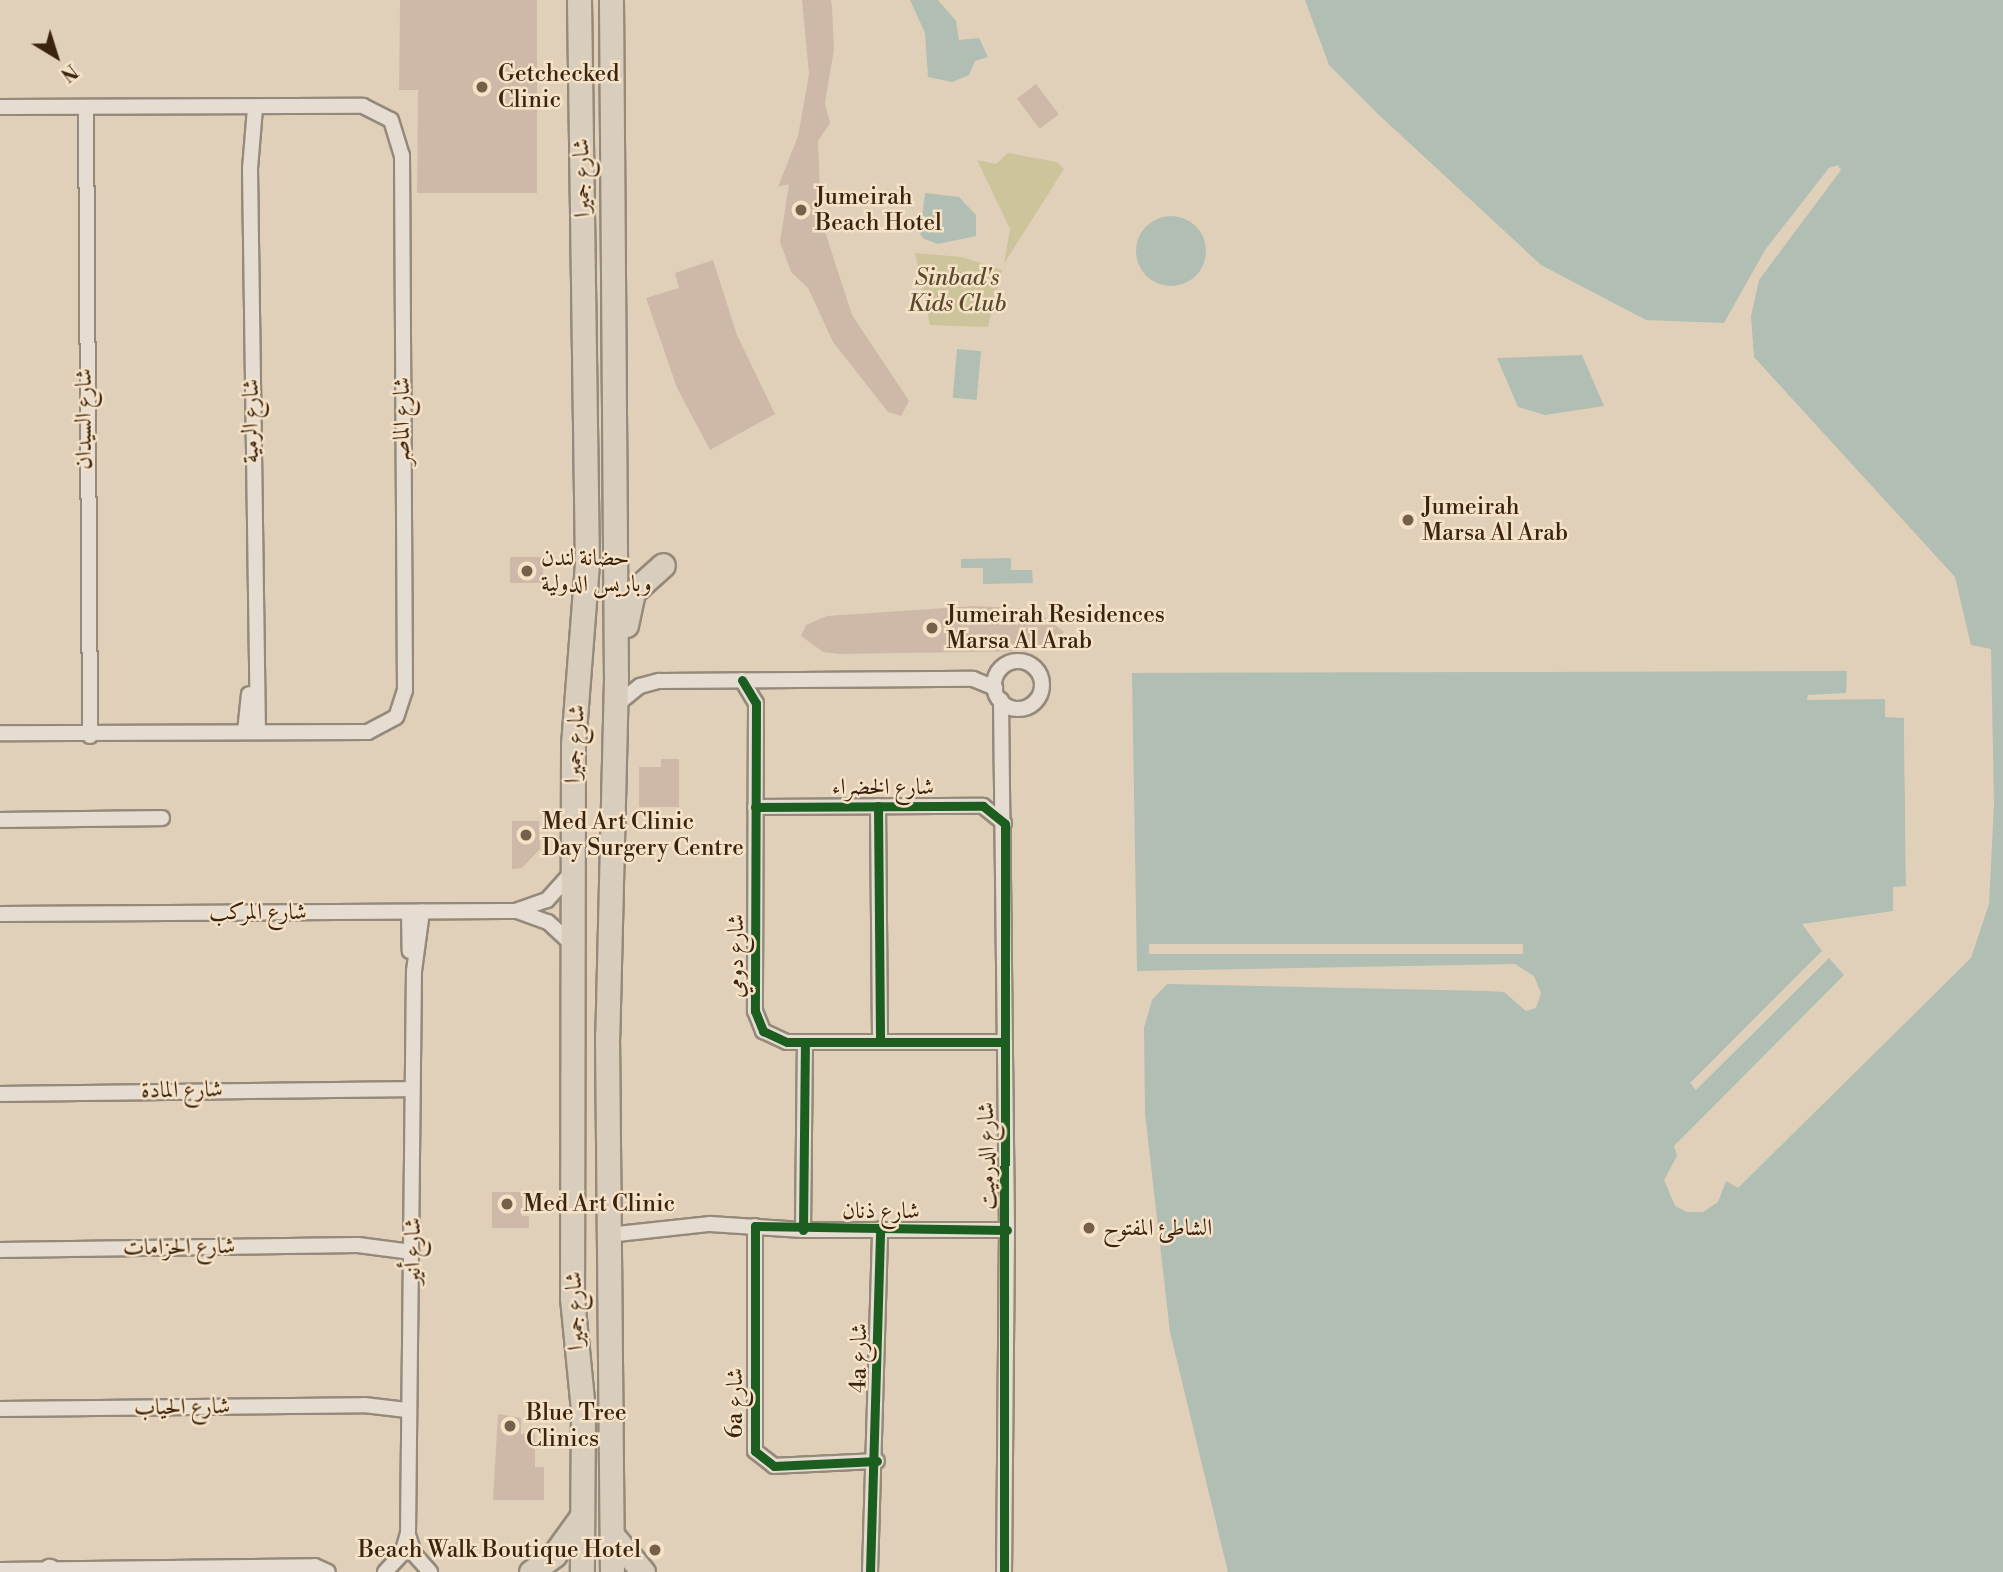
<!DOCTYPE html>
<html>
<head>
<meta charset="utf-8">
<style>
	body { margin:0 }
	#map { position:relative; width:2003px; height:1572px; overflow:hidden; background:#e0d0b9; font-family:"Libre Bodoni",Amiri,serif }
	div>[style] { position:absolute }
	.green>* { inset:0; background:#cdc49c }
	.water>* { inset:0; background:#b0beb3; transform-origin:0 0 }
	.round { border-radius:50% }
	.pier>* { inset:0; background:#e0d0b9; transform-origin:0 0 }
	.building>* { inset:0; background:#ceb9a9; transform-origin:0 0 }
	.roads { filter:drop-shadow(2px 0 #95897a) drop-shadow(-2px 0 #95897a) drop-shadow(0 2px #95897a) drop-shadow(0 -2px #95897a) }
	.street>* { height:14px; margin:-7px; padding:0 7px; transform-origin:7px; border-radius:7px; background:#e5ddd2 }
	.street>.ring { margin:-7px; padding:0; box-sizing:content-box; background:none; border:14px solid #e5ddd2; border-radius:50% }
	.secondary>* { height:19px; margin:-9.5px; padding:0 9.5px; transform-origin:9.5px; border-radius:9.5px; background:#e5ddd2 }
	.primary>* { height:23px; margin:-11.5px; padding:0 11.5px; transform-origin:11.5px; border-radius:11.5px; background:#d9cdbd }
	.cycleway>* { height:9px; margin:-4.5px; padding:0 4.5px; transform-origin:4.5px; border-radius:4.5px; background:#1b5e20 }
	.dots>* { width:19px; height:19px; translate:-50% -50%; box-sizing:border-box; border:4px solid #f5e2c7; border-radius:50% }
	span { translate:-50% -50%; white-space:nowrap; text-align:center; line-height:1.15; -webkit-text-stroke:5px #f5e2c7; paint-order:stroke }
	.poi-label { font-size:23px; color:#3a2310 }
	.left { translate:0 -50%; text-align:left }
	.right { translate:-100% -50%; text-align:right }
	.street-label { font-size:23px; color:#3a2310 }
	.park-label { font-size:23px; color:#5b492d; font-style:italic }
	.north { position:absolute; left:21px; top:21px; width:70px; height:70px; -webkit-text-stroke:5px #f5e2c7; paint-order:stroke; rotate:142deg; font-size:19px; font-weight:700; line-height:28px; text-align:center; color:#3a2310 }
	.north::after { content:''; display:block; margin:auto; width:24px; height:32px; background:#3a2310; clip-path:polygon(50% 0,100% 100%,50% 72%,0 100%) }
</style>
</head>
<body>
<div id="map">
	<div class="green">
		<div style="clip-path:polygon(1008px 153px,1057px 162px,1064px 169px,1004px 264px,1010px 229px,977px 160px,996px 164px)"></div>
		<div style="clip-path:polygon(915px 253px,962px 257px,1002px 270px,988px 327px,930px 325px)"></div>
	</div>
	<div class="water">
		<div style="clip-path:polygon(910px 0,938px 0,956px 21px,959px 40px,979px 38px,988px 57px,975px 61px,969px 75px,952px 82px,928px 77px,925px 33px)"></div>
		<div style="clip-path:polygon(1305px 0,2003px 0,2003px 1572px,1228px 1572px,1170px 1332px,1145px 1113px,1144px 1028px,1152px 1000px,1167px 984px,1486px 991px,1504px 992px,1526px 1011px,1536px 1008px,1541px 993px,1534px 976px,1515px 964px,1137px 971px,1132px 673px,1847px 671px,1846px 693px,1808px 695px,1807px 700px,1885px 699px,1885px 717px,1904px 718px,1906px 886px,1893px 887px,1893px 911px,1802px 924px,1822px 951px,1691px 1083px,1696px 1089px,1829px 958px,1844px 975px,1674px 1146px,1677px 1156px,1664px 1180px,1675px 1206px,1687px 1212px,1703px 1212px,1718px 1202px,1726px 1181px,1738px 1188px,1971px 958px,1989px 904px,1994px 804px,1991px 649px,1971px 645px,1955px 577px,1754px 357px,1751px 316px,1759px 280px,1841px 170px,1838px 165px,1829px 168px,1765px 250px,1724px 323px,1646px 320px,1541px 265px,1379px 115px,1329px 65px)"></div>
		<div style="clip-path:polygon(925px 193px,959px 197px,976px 215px,976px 236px,938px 244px,924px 239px,920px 234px)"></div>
		<div class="round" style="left:1136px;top:216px;width:70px;height:70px"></div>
		<div style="left:957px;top:349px;width:24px;height:49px;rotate:5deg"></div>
		<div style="clip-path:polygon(1582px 355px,1604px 406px,1545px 415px,1518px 407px,1497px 358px)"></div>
		<div style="clip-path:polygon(1011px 558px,1011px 570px,1032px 570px,1033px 583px,983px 584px,983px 568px,961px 568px,961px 559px)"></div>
	</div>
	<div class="pier">
		<div style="clip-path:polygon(1904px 718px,1907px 718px,1910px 886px,1906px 886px)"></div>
		<div style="left:1523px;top:944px;width:10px;height:374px;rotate:90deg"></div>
		<div style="clip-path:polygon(1822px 951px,1696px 1084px,1829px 958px,1696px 1090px,1690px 1083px)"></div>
	</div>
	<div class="building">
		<div style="clip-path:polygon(400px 0,537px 0,537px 193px,417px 193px,418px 90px,399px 90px)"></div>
		<div style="clip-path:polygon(802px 0,831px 0,832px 6px,834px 49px,825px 103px,830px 123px,818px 141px,821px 219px,852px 315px,909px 401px,901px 416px,888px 412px,833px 342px,808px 288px,791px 272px,780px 242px,789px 184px,778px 187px,798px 136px,809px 74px)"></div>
		<div style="left:1036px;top:84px;width:38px;height:24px;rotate:53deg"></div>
		<div style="clip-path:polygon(713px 260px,737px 335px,775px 414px,710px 450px,677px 388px,646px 298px,679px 288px,675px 273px)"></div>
		<div style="left:543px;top:557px;width:26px;height:33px;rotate:90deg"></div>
		<div style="clip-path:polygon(974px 606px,1017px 608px,1046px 618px,1064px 632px,1049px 646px,1030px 651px,839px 654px,823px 652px,801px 636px,806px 625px,827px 616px)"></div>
		<div style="clip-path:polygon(661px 759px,679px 759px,679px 807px,639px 807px,639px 767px,661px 767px)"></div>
		<div style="clip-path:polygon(512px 821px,539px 821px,540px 849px,522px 868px,512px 869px)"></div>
		<div style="clip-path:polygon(492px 1192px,522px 1192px,522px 1216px,529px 1216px,529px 1228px,492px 1228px)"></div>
		<div style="clip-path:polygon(498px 1414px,521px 1418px,521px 1434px,535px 1434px,535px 1467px,544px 1467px,544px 1500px,493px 1500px)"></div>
	</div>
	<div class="roads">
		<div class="street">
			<div style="left:0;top:107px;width:363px;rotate:-0.2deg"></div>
			<div style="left:363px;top:106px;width:31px;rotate:27deg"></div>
			<div style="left:391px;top:120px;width:37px;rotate:73deg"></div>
			<div style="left:402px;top:155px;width:535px;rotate:89.68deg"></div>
			<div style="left:405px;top:690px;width:28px;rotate:108deg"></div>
			<div style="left:396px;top:717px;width:32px;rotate:152deg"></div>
			<div style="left:368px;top:732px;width:368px;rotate:179.8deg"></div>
			<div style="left:255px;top:108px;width:61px;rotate:94.7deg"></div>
			<div style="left:250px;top:169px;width:563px;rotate:89.19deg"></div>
			<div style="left:86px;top:109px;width:627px;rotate:89.63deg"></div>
			<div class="ring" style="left:994px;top:661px;width:34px;height:34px"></div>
			<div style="left:742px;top:680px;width:27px;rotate:59deg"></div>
			<div style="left:756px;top:703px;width:308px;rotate:90.2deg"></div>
			<div style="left:755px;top:1011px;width:22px;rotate:68deg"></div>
			<div style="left:763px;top:1031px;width:26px;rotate:25deg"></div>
			<div style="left:787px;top:1042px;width:218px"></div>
			<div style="left:1001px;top:700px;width:530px;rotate:89.35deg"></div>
			<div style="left:1007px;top:1230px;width:342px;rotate:90.5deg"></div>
			<div style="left:615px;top:706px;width:32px;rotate:-39deg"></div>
			<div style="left:640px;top:686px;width:20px;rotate:-15deg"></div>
			<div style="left:659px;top:681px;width:314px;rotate:-0.4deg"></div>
			<div style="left:973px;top:679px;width:24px;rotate:22deg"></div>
			<div style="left:245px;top:732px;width:38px;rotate:-84deg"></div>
			<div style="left:878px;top:806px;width:236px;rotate:89.5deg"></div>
			<div style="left:755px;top:807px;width:228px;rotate:-0.3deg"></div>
			<div style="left:983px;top:806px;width:27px;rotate:39deg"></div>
			<div style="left:0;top:820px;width:162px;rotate:-0.7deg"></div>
			<div style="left:517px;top:911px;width:33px;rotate:20deg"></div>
			<div style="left:548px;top:922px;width:34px;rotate:43deg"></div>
			<div style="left:409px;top:912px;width:39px;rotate:89deg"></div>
			<div style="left:0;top:914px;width:515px;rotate:-0.33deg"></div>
			<div style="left:515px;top:911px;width:34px;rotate:-19deg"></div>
			<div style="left:547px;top:900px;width:38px;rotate:-48deg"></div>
			<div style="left:0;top:1094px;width:412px;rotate:-0.7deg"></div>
			<div style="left:755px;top:1226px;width:225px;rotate:90deg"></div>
			<div style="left:755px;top:1451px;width:24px;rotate:38deg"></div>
			<div style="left:774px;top:1466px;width:103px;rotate:-2.8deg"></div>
			<div style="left:803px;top:1230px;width:188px;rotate:-89.4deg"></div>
			<div style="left:608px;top:1235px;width:103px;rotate:-6.2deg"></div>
			<div style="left:710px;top:1224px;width:93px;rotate:3.7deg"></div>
			<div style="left:803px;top:1230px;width:204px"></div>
			<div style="left:0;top:1250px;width:358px;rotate:-0.8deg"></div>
			<div style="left:358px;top:1245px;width:54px;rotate:7.4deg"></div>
			<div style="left:0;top:1409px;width:364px;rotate:-0.6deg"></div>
			<div style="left:364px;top:1405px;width:43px;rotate:6.6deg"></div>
			<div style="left:408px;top:1535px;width:20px;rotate:72deg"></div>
			<div style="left:414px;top:1554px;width:24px;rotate:48deg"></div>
			<div style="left:0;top:1570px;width:315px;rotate:-0.7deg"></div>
			<div style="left:315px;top:1566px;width:14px;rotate:25deg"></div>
			<div style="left:385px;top:1572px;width:25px;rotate:-47deg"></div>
			<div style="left:402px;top:1554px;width:22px;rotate:-74deg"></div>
			<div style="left:408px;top:1533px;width:562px;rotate:-89.39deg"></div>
			<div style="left:414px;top:971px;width:60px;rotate:-82.3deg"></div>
			<div style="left:870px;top:1572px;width:343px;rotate:-88.3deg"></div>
		</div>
		<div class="secondary">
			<div style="left:47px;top:1572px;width:4px;rotate:-56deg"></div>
		</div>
		<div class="primary">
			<div style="left:579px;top:0;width:563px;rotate:89.19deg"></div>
			<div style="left:587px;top:563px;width:183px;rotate:94.4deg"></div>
			<div style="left:573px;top:745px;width:553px;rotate:90.1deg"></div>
			<div style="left:572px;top:1298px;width:113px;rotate:84.4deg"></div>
			<div style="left:583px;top:1410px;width:162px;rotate:90.4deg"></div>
			<div style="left:611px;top:0;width:679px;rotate:89.58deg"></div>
			<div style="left:616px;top:679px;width:356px;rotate:91.4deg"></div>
			<div style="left:607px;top:1035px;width:537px;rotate:89.47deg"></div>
			<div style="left:626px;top:625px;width:34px;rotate:-78deg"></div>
			<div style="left:633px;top:592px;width:40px;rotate:-42deg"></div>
			<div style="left:613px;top:1536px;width:47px;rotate:50.2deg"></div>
			<div style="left:531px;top:1572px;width:29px;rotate:-36deg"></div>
			<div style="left:554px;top:1555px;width:48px;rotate:-54.3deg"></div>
		</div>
	</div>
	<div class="cycleway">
		<div style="left:742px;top:680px;width:27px;rotate:59deg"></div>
		<div style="left:756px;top:703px;width:308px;rotate:90.2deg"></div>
		<div style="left:755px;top:1011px;width:22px;rotate:68deg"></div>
		<div style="left:763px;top:1031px;width:26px;rotate:25deg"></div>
		<div style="left:787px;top:1042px;width:218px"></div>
		<div style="left:878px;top:806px;width:236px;rotate:89.5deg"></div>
		<div style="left:755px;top:807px;width:228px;rotate:-0.3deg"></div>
		<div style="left:983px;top:806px;width:28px;rotate:39deg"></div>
		<div style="left:1005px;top:824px;width:748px;rotate:90.08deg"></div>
		<div style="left:803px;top:1230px;width:188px;rotate:-89.4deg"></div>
		<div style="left:877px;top:1461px;width:103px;rotate:177.2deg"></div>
		<div style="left:774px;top:1466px;width:24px;rotate:-142deg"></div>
		<div style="left:755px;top:1451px;width:225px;rotate:-90deg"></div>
		<div style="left:755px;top:1226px;width:252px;rotate:0.9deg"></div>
		<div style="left:870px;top:1572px;width:343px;rotate:-88.3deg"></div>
	</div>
	<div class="dots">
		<div style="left:482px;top:87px;background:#74604b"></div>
		<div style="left:801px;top:210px;background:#74604b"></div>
		<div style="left:1408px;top:520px;background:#74604b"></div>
		<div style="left:527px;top:571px;background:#74604b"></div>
		<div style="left:932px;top:628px;background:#74604b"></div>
		<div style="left:526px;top:835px;background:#74604b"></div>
		<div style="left:507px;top:1204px;background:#74604b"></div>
		<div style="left:1089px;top:1228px;background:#74604b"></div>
		<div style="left:510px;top:1426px;background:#74604b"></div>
		<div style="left:655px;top:1550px;background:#74604b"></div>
	</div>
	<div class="poi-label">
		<span class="left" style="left:498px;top:87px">Getchecked<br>Clinic</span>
		<span class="left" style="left:815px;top:210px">Jumeirah<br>Beach Hotel</span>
		<span class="left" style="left:1422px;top:520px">Jumeirah<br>Marsa Al Arab</span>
		<span class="left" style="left:541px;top:571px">حضانة لندن<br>وباريس الدولية</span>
		<span class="left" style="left:946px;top:628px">Jumeirah Residences<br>Marsa Al Arab</span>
		<span class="left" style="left:542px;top:835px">Med Art Clinic<br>Day Surgery Centre</span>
		<span class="left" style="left:523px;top:1204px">Med Art Clinic</span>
		<span class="left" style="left:1103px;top:1228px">الشاطئ المفتوح</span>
		<span class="left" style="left:526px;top:1426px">Blue Tree<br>Clinics</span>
		<span class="right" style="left:641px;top:1550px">Beach Walk Boutique Hotel</span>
	</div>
	<div class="street-label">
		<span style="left:582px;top:178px;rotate:-91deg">شارع جميرا</span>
		<span style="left:84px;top:419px;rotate:-90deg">شارع السيدان</span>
		<span style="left:251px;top:421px;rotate:-90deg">شارع الرمية</span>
		<span style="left:402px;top:421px;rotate:-90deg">شارع الماصر</span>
		<span style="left:575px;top:744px;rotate:-87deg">شارع جميرا</span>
		<span style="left:883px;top:787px">شارع الخضراء</span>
		<span style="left:258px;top:912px">شارع المركب</span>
		<span style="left:736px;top:956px;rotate:-90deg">شارع دومي</span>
		<span style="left:182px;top:1090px;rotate:-1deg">شارع المادة</span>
		<span style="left:987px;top:1156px;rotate:-91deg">شارع الدرميت</span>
		<span style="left:881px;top:1211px">شارع ذنان</span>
		<span style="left:179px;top:1247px;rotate:-1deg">شارع الحزامات</span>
		<span style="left:413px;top:1251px;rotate:-90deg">شارع أنير</span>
		<span style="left:575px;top:1311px;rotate:-92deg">شارع جميرا</span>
		<span style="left:859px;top:1358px;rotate:-89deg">4a شارع</span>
		<span style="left:735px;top:1403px;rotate:-90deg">6a شارع</span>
		<span style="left:182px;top:1407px;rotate:-1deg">شارع الحياب</span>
	</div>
	<div class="park-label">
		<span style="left:957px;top:291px">Sinbad's<br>Kids Club</span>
	</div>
	<div class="north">N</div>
</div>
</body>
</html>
